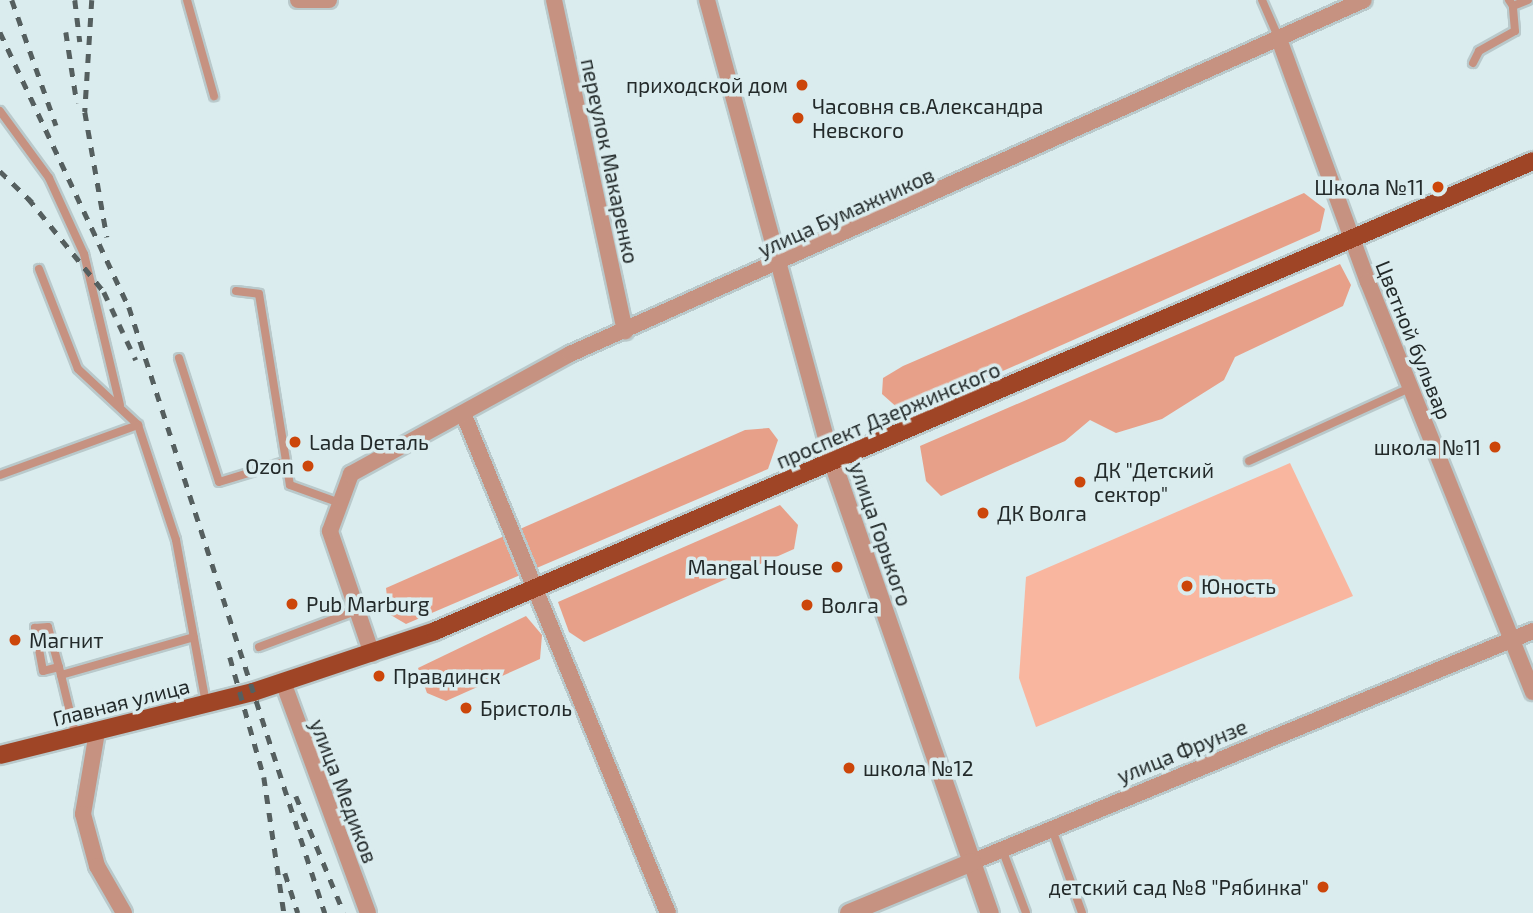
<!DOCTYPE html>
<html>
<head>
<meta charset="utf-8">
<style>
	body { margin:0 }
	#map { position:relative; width:1533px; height:913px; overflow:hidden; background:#daecee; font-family:"Exo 2",sans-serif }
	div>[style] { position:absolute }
	.green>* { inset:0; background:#f9b69f }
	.forest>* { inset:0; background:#e7a089 }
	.roads { filter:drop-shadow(2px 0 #b9c9cb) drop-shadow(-2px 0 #b9c9cb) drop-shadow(0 2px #b9c9cb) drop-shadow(0 -2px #b9c9cb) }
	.service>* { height:8px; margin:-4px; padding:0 4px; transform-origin:4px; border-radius:4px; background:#c69281 }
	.minor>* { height:16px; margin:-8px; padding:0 8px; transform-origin:8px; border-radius:8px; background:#c69281 }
	.tertiary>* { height:18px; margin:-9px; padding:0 9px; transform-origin:9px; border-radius:9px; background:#c69281 }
	.primary>* { height:18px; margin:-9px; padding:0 9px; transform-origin:9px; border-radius:9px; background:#9f4526 }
	.rail>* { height:4.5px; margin-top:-2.25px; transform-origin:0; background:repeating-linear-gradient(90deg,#555f5f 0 9px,transparent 0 18px) }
	.dots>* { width:19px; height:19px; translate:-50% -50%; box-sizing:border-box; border:4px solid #daecee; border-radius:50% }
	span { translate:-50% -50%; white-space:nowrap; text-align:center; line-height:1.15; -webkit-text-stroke:7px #daecee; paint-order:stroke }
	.poi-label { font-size:21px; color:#232a2a }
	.right { translate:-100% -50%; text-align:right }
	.left { translate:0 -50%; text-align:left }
	.street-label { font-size:21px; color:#232a2a }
</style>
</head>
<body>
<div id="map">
	<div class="green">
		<div style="clip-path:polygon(1290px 463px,1353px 596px,1036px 727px,1019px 678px,1026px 577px)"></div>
	</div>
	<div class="forest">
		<div style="clip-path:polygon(1304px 193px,1325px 209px,1320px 231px,926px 405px,900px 410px,882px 394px,883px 378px,903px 366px)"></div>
		<div style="clip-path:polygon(1340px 264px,1351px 285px,1343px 306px,1235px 357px,1224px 380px,1162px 419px,1116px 433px,1090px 420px,1065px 441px,941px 496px,926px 481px,920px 446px)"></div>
		<div style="clip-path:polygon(769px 428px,778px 440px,768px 469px,406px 624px,389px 614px,386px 588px,745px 430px)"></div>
		<div style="clip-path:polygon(780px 505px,798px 525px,794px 549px,584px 642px,569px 632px,558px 602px)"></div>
		<div style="clip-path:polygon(526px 616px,542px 635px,540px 659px,446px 701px,427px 693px,418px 668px)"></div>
	</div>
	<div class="roads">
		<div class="service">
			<div style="left:187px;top:0;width:100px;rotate:74.3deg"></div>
			<div style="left:1262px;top:0;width:43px;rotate:66.4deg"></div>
			<div style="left:1509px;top:0;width:7px;rotate:56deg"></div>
			<div style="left:1513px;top:6px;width:16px;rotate:-22deg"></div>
			<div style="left:1473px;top:63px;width:13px;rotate:-63deg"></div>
			<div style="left:1479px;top:51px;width:41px;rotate:-29.1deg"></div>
			<div style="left:1515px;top:31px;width:25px;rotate:-95deg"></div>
			<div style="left:0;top:111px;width:83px;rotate:53.8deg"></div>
			<div style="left:49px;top:178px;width:84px;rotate:65.3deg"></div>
			<div style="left:84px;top:254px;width:155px;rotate:76.6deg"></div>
			<div style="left:39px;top:269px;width:107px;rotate:68.7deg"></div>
			<div style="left:78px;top:369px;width:82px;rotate:43deg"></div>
			<div style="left:138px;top:425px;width:121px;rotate:71.7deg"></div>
			<div style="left:176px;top:540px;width:167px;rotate:79.6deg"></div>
			<div style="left:236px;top:291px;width:23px;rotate:7deg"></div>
			<div style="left:259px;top:294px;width:193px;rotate:80.8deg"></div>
			<div style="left:290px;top:485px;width:53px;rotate:19.8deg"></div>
			<div style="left:179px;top:358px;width:130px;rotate:72.1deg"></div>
			<div style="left:219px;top:482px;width:69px;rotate:-16.9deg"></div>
			<div style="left:1249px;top:461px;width:177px;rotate:-24.4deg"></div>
			<div style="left:0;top:475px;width:147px;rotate:-19.9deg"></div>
			<div style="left:259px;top:647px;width:103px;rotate:-20.4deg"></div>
			<div style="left:59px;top:667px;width:16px;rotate:166deg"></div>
			<div style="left:43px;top:671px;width:44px;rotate:-100.5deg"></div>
			<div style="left:35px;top:628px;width:13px;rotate:-4deg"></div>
			<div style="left:48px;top:627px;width:50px;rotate:74.8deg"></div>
			<div style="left:61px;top:675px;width:64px;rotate:76.4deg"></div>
			<div style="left:61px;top:675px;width:138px;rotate:-15.9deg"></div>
			<div style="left:1052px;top:829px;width:89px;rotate:70.3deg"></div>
			<div style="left:1002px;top:849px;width:68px;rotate:69.4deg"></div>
		</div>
		<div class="minor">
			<div style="left:298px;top:0;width:31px"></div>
			<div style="left:554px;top:0;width:339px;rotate:77.9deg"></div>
			<div style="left:707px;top:0;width:480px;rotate:74.8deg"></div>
			<div style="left:1279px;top:39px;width:259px;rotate:69.9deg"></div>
			<div style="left:1368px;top:282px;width:442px;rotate:68.1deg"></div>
			<div style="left:463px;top:413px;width:540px;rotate:67.71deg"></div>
			<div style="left:372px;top:654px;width:130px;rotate:-108.9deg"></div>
			<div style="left:330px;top:531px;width:61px;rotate:-69.8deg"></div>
			<div style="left:351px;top:474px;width:250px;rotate:-28.7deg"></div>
			<div style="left:570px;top:354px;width:869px;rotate:-24.03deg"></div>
			<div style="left:283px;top:682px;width:246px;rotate:69.8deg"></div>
			<div style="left:97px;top:732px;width:83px;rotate:99.7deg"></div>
			<div style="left:83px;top:814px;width:54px;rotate:74.9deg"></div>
			<div style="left:97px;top:866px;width:54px;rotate:60.1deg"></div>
			<div style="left:972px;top:862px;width:607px;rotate:-22.38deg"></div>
		</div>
		<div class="tertiary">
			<div style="left:833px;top:463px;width:477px;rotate:70.8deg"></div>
			<div style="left:849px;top:913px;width:133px;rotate:-22.5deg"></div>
		</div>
		<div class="primary">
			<div style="left:0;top:755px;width:261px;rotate:-14deg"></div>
			<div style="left:253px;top:692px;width:192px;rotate:-18.5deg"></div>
			<div style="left:435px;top:631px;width:1194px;rotate:-23.17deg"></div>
		</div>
	</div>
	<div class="rail">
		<div style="left:12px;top:0;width:133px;rotate:70.6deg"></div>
		<div style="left:75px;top:0;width:42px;rotate:83.2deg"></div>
		<div style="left:92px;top:0;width:112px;rotate:93.6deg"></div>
		<div style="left:85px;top:112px;width:127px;rotate:80deg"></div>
		<div style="left:0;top:32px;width:304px;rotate:64.9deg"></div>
		<div style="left:129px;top:307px;width:637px;rotate:72.08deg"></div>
		<div style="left:66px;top:32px;width:72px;rotate:81.2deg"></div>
		<div style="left:0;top:171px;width:47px;rotate:44.1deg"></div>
		<div style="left:28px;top:198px;width:121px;rotate:51deg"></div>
		<div style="left:104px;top:292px;width:75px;rotate:64.8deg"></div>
		<div style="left:230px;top:657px;width:125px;rotate:74.2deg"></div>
		<div style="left:264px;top:777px;width:137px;rotate:81.6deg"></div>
		<div style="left:296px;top:796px;width:126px;rotate:67.7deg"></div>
		<div style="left:285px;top:873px;width:42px;rotate:72deg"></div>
	</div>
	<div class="dots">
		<div style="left:802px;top:85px;background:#cc460a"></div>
		<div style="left:798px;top:118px;background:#cc460a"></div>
		<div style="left:1438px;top:187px;background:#cc460a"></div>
		<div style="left:295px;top:442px;background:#cc460a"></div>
		<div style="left:1495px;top:447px;background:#cc460a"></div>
		<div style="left:308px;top:466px;background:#cc460a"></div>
		<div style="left:1080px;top:482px;background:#cc460a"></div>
		<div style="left:983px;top:513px;background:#cc460a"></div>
		<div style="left:837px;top:567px;background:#cc460a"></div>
		<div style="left:1187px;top:586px;background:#cc460a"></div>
		<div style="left:292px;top:604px;background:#cc460a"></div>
		<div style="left:807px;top:605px;background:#cc460a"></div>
		<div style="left:15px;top:640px;background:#cc460a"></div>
		<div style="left:379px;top:676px;background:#cc460a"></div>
		<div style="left:466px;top:708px;background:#cc460a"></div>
		<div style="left:849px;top:768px;background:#cc460a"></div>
		<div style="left:1323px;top:887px;background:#cc460a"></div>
	</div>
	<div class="poi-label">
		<span class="right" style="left:788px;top:85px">приходской дом</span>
		<span class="left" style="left:812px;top:118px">Часовня св.Александра<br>Невского</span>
		<span class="right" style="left:1424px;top:187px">Школа №11</span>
		<span class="left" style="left:309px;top:442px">Lada Dеталь</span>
		<span class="right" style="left:1481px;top:447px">школа №11</span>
		<span class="right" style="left:294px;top:466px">Ozon</span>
		<span class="left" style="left:1094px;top:482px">ДК "Детский<br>сектор"</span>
		<span class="left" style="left:997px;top:513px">ДК Волга</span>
		<span class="right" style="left:823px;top:567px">Mangal House</span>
		<span class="left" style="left:1201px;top:586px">Юность</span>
		<span class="left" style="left:306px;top:604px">Pub Marburg</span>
		<span class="left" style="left:821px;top:605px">Волга</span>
		<span class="left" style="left:29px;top:640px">Магнит</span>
		<span class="left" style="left:393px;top:676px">Правдинск</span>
		<span class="left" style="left:480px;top:708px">Бристоль</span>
		<span class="left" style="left:863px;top:768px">школа №12</span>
		<span class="right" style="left:1309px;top:887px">детский сад №8 "Рябинка"</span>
	</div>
	<div class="street-label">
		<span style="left:610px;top:161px;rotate:78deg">переулок Макаренко</span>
		<span style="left:846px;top:212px;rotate:-24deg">улица Бумажников</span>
		<span style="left:1414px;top:340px;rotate:68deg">Цветной бульвар</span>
		<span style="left:888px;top:415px;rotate:-23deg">проспект Дзержинского</span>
		<span style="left:881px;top:534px;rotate:71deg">улица Горького</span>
		<span style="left:121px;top:702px;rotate:-14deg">Главная улица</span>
		<span style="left:1182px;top:751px;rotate:-22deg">улица Фрунзе</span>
		<span style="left:344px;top:791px;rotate:69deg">улица Медиков</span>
	</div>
</div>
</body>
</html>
